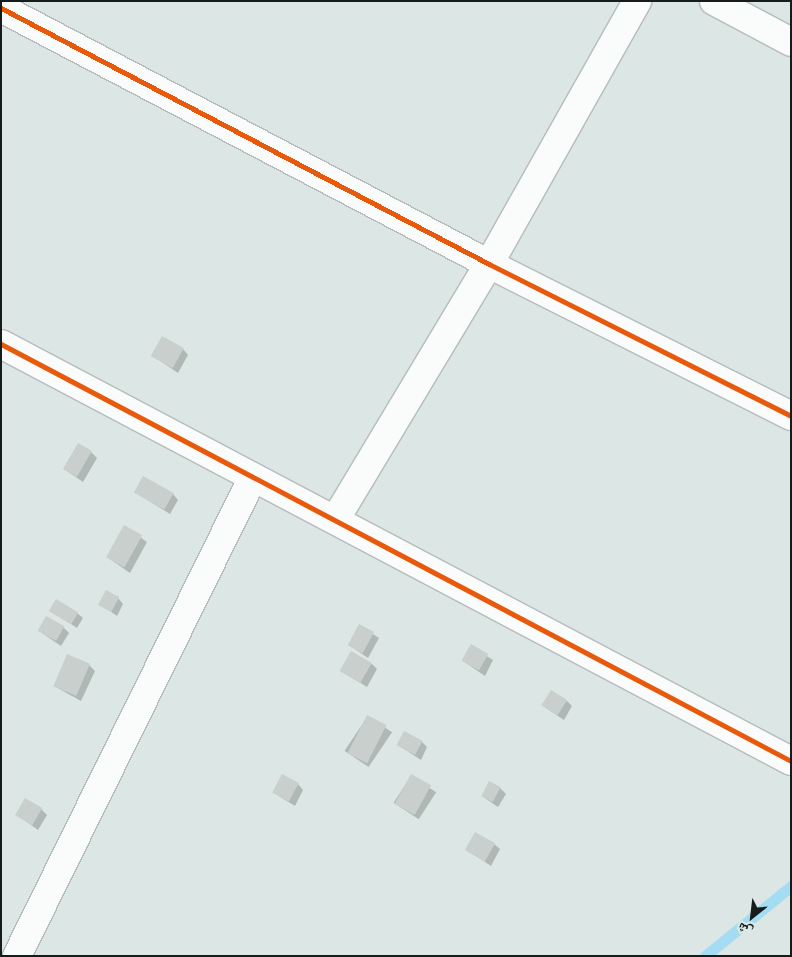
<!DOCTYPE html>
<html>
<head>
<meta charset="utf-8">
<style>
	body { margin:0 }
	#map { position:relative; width:792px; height:957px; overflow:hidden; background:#dce6e4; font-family:Manrope,"Noto Naskh Arabic",sans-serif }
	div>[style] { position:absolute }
	.shadow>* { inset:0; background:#0003; transform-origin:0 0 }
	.stream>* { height:11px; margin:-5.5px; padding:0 5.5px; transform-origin:5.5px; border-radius:5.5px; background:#a3dcf3 }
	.building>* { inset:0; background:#c8cfcd; transform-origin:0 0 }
	.roads { filter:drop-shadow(1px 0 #b5bcbb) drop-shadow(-1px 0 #b5bcbb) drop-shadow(0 1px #b5bcbb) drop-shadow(0 -1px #b5bcbb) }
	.street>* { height:28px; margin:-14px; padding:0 14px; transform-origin:14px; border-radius:14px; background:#fafbfb }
	.cycleway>* { height:5px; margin:-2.5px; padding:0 2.5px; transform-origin:2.5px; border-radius:2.5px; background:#e8590c }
	span { translate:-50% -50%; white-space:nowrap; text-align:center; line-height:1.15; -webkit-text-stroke:4px #d9e9e7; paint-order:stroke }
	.frame { position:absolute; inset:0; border:2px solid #161b1b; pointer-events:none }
	.north { position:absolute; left:727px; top:892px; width:50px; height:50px; -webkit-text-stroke:4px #d9e9e7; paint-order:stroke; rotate:209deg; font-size:14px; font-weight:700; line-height:20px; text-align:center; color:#161b1b }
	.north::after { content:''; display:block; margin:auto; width:18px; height:22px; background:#161b1b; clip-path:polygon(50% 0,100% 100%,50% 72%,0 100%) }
</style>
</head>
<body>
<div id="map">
	<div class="shadow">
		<div style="clip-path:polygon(183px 349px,188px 355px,178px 373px,153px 356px)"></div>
		<div style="clip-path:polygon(91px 452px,97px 458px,83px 482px,64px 469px)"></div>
		<div style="clip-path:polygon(135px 492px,173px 494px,178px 500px,170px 514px)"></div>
		<div style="clip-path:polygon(124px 526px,147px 542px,130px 573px,107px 557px)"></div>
		<div style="clip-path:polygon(118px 598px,123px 604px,117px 616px,100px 604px)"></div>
		<div style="clip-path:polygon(50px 610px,77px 613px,83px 618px,77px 628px)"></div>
		<div style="clip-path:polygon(359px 625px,379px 638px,368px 658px,349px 645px)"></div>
		<div style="clip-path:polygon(63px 627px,69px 633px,61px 646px,39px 631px)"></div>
		<div style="clip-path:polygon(471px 646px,493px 660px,485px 676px,463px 661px)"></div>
		<div style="clip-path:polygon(372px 664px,377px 669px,367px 687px,341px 671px)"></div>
		<div style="clip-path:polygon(89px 665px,95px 671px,81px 701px,54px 686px)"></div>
		<div style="clip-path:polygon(567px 701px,572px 706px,564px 720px,543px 706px)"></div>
		<div style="left:368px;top:716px;width:29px;height:42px;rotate:34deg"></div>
		<div style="clip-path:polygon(422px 742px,427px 747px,421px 760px,398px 745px)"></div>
		<div style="left:411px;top:776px;width:30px;height:32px;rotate:33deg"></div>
		<div style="clip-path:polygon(298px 784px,303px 790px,295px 806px,274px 793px)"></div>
		<div style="clip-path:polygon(500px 788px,506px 794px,498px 807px,482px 796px)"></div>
		<div style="clip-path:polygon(41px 809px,47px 815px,38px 830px,16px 814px)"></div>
		<div style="clip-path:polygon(494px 844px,500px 849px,491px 866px,467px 850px)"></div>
	</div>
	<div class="stream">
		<div style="left:705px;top:956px;width:111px;rotate:-39.1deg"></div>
	</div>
	<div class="building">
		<div style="left:162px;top:336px;width:25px;height:23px;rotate:29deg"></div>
		<div style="left:78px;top:443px;width:16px;height:30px;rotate:30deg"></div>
		<div style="left:143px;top:476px;width:35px;height:19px;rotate:29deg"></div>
		<div style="left:124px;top:525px;width:21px;height:37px;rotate:29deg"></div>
		<div style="left:106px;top:590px;width:15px;height:17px;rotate:28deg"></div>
		<div style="left:56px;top:599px;width:26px;height:14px;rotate:31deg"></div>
		<div style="left:46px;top:616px;width:21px;height:17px;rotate:29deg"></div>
		<div style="left:359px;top:624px;width:17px;height:24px;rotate:28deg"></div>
		<div style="left:471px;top:644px;width:20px;height:19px;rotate:30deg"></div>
		<div style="left:351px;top:651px;width:24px;height:23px;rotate:30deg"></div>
		<div style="left:67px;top:654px;width:25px;height:35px;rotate:23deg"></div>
		<div style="left:551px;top:690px;width:19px;height:18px;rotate:32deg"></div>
		<div style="left:367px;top:715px;width:22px;height:43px;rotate:27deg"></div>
		<div style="left:404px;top:731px;width:21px;height:16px;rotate:28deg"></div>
		<div style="left:282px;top:774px;width:19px;height:21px;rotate:28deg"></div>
		<div style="left:411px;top:774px;width:23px;height:34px;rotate:29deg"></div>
		<div style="left:489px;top:781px;width:13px;height:17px;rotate:27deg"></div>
		<div style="left:25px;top:798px;width:20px;height:20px;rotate:30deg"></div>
		<div style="left:475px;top:832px;width:23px;height:21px;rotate:29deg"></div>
	</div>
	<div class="roads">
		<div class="street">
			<div style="left:714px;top:1px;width:87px;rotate:28deg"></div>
			<div style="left:1px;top:8px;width:551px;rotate:27.68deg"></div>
			<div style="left:489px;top:264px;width:338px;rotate:26.7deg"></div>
			<div style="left:1px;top:344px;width:893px;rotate:27.83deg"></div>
			<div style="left:335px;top:520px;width:299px;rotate:-59deg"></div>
			<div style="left:489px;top:264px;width:302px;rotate:-60.6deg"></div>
			<div style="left:17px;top:956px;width:534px;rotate:-63.77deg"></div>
		</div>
	</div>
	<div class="cycleway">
		<div style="left:1px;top:8px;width:551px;rotate:27.68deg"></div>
		<div style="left:489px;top:264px;width:338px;rotate:26.7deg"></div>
		<div style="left:1px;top:344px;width:893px;rotate:27.83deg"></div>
	</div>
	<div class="frame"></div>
	<div class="north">ش</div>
</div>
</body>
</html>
